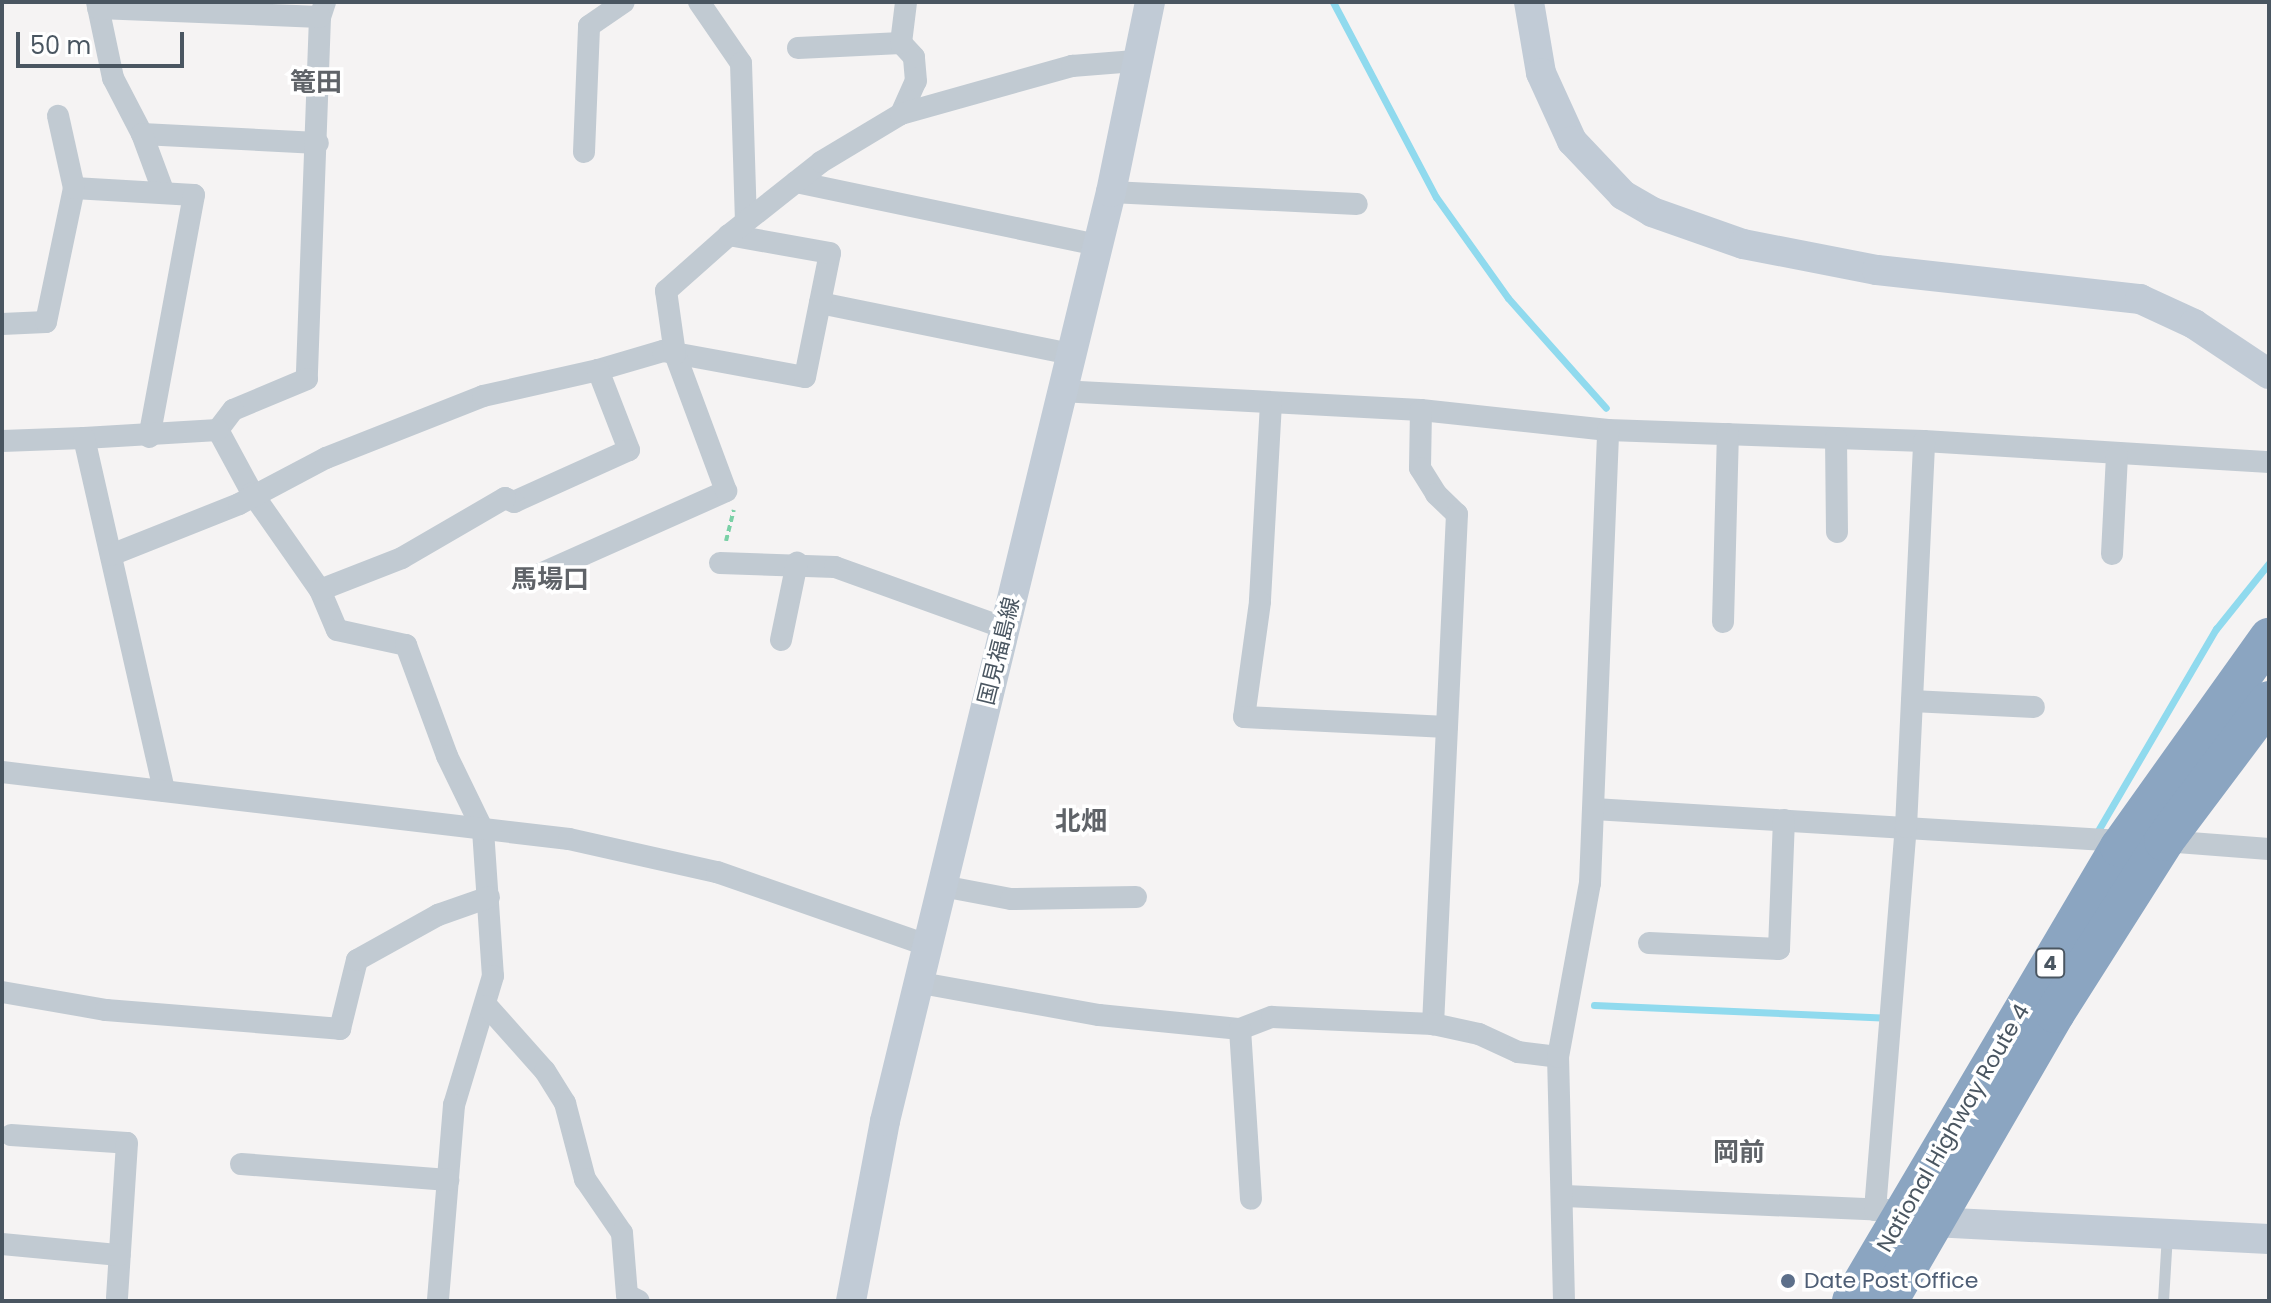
<!DOCTYPE html>
<html>
<head>
<meta charset="utf-8">
<style>
	body { margin:0 }
	#map { position:relative; width:2271px; height:1303px; overflow:hidden; background:#f5f3f3; font-family:Poppins,"Noto Sans JP",sans-serif }
	div>[style] { position:absolute }
	.stream>* { height:7px; margin:-3.5px; padding:0 3.5px; transform-origin:3.5px; border-radius:3.5px; background:#90daee }
	.path>* { height:4px; margin-top:-2px; transform-origin:0; background:repeating-linear-gradient(90deg,#7ad0a6 0 6px,transparent 0 10px) }
	.lane>* { height:11px; margin:-5.5px; padding:0 5.5px; transform-origin:5.5px; border-radius:5.5px; background:#c1cad2 }
	.street>* { height:22px; margin:-11px; padding:0 11px; transform-origin:11px; border-radius:11px; background:#c1cad2 }
	.secondary>* { height:30px; margin:-15px; padding:0 15px; transform-origin:15px; border-radius:15px; background:#c1cbd6 }
	.highway>* { height:40px; margin:-20px; padding:0 20px; transform-origin:20px; border-radius:20px; background:#8ba5c1 }
	.dots>* { width:22px; height:22px; translate:-50% -50%; box-sizing:border-box; border:4px solid #fff; border-radius:50% }
	span { translate:-50% -50%; white-space:nowrap; text-align:center; line-height:1.15; -webkit-text-stroke:7px #fff; paint-order:stroke }
	.shield-label span { padding:2px 6px; background:#fff; border:2px solid; border-radius:6px; -webkit-text-stroke-width:0 }
	.shield-label { font-size:20px; color:#4a5661; font-weight:700 }
	.street-label { font-size:22px; color:#4a5661 }
	.service-label { font-size:22px; color:#4e5e75 }
	.left { translate:0 -50%; text-align:left }
	.quarter-label { font-size:26px; color:#5f6368; font-weight:700 }
	.frame { position:absolute; inset:0; border:4px solid #4a5661; pointer-events:none }
	.scale { position:absolute; left:16px; top:32px; width:168px; height:36px; box-sizing:border-box; border:4px solid #4a5661; border-top:0; padding-left:10px; font-size:24px; line-height:28px; white-space:nowrap; color:#4a5661; -webkit-text-stroke:6px #fff; paint-order:stroke }
</style>
</head>
<body>
<div id="map">
	<div class="stream">
		<div style="left:1333px;top:2px;width:221px;rotate:62.2deg"></div>
		<div style="left:1436px;top:197px;width:124px;rotate:54.5deg"></div>
		<div style="left:1508px;top:298px;width:147px;rotate:48.3deg"></div>
		<div style="left:2096px;top:834px;width:238px;rotate:-59.7deg"></div>
		<div style="left:2216px;top:629px;width:85px;rotate:-51.2deg"></div>
		<div style="left:1594px;top:1005px;width:293px;rotate:2.5deg"></div>
	</div>
	<div class="path">
		<div style="left:726px;top:541px;width:32px;rotate:-76deg"></div>
	</div>
	<div class="lane">
		<div style="left:2163px;top:1301px;width:67px;rotate:-86.6deg"></div>
	</div>
	<div class="street">
		<div style="left:97px;top:2px;width:78px;rotate:78.1deg"></div>
		<div style="left:113px;top:78px;width:63px;rotate:62.6deg"></div>
		<div style="left:142px;top:134px;width:176px;rotate:2.9deg"></div>
		<div style="left:325px;top:2px;width:16px;rotate:108deg"></div>
		<div style="left:320px;top:17px;width:362px;rotate:92.1deg"></div>
		<div style="left:307px;top:379px;width:80px;rotate:157.3deg"></div>
		<div style="left:233px;top:410px;width:25px;rotate:127deg"></div>
		<div style="left:218px;top:430px;width:72px;rotate:61.6deg"></div>
		<div style="left:252px;top:493px;width:118px;rotate:55deg"></div>
		<div style="left:320px;top:590px;width:43px;rotate:67deg"></div>
		<div style="left:337px;top:630px;width:71px;rotate:12.3deg"></div>
		<div style="left:406px;top:645px;width:118px;rotate:69.7deg"></div>
		<div style="left:447px;top:756px;width:82px;rotate:64.1deg"></div>
		<div style="left:483px;top:830px;width:146px;rotate:86.1deg"></div>
		<div style="left:493px;top:976px;width:135px;rotate:106.8deg"></div>
		<div style="left:454px;top:1105px;width:197px;rotate:94.7deg"></div>
		<div style="left:699px;top:2px;width:74px;rotate:55.5deg"></div>
		<div style="left:741px;top:63px;width:158px;rotate:88.2deg"></div>
		<div style="left:98px;top:8px;width:222px;rotate:2.3deg"></div>
		<div style="left:798px;top:48px;width:103px;rotate:-2.8deg"></div>
		<div style="left:901px;top:114px;width:36px;rotate:-66deg"></div>
		<div style="left:916px;top:81px;width:24px;rotate:-95deg"></div>
		<div style="left:914px;top:57px;width:19px;rotate:-133deg"></div>
		<div style="left:901px;top:43px;width:41px;rotate:-83deg"></div>
		<div style="left:142px;top:134px;width:63px;rotate:69.6deg"></div>
		<div style="left:584px;top:152px;width:126px;rotate:-87.7deg"></div>
		<div style="left:589px;top:26px;width:42px;rotate:-34.4deg"></div>
		<div style="left:796px;top:182px;width:308px;rotate:11.8deg"></div>
		<div style="left:74px;top:188px;width:120px;rotate:3.3deg"></div>
		<div style="left:194px;top:195px;width:246px;rotate:100.5deg"></div>
		<div style="left:1111px;top:192px;width:246px;rotate:2.8deg"></div>
		<div style="left:820px;top:303px;width:256px;rotate:11.5deg"></div>
		<div style="left:2px;top:324px;width:44px;rotate:-2.6deg"></div>
		<div style="left:46px;top:322px;width:137px;rotate:-78.2deg"></div>
		<div style="left:74px;top:188px;width:74px;rotate:-102.5deg"></div>
		<div style="left:598px;top:370px;width:68px;rotate:-16.3deg"></div>
		<div style="left:663px;top:351px;width:144px;rotate:10.4deg"></div>
		<div style="left:805px;top:377px;width:126px;rotate:-78.6deg"></div>
		<div style="left:830px;top:253px;width:103px;rotate:-169.9deg"></div>
		<div style="left:1060px;top:391px;width:361px;rotate:3deg"></div>
		<div style="left:1421px;top:410px;width:188px;rotate:6.1deg"></div>
		<div style="left:1608px;top:430px;width:316px;rotate:2deg"></div>
		<div style="left:1924px;top:441px;width:346px;rotate:3.5deg"></div>
		<div style="left:1271px;top:403px;width:199px;rotate:93.2deg"></div>
		<div style="left:1260px;top:602px;width:116px;rotate:97.9deg"></div>
		<div style="left:1244px;top:717px;width:203px;rotate:2.8deg"></div>
		<div style="left:1421px;top:410px;width:58px;rotate:91deg"></div>
		<div style="left:1420px;top:468px;width:31px;rotate:58deg"></div>
		<div style="left:1436px;top:494px;width:29px;rotate:44deg"></div>
		<div style="left:1457px;top:514px;width:511px;rotate:92.69deg"></div>
		<div style="left:84px;top:438px;width:134px;rotate:-3.4deg"></div>
		<div style="left:1836px;top:438px;width:94px;rotate:89.4deg"></div>
		<div style="left:2px;top:441px;width:82px;rotate:-2.1deg"></div>
		<div style="left:84px;top:438px;width:362px;rotate:77.2deg"></div>
		<div style="left:2112px;top:554px;width:99px;rotate:-87.1deg"></div>
		<div style="left:111px;top:555px;width:138px;rotate:-21.7deg"></div>
		<div style="left:239px;top:504px;width:98px;rotate:-27.9deg"></div>
		<div style="left:326px;top:458px;width:169px;rotate:-21.5deg"></div>
		<div style="left:483px;top:396px;width:118px;rotate:-12.7deg"></div>
		<div style="left:598px;top:370px;width:86px;rotate:68.8deg"></div>
		<div style="left:629px;top:450px;width:126px;rotate:155.7deg"></div>
		<div style="left:514px;top:502px;width:10px;rotate:-156deg"></div>
		<div style="left:505px;top:498px;width:119px;rotate:149.8deg"></div>
		<div style="left:402px;top:558px;width:88px;rotate:158.7deg"></div>
		<div style="left:720px;top:563px;width:115px;rotate:2deg"></div>
		<div style="left:835px;top:567px;width:180px;rotate:19.8deg"></div>
		<div style="left:540px;top:574px;width:204px;rotate:-24deg"></div>
		<div style="left:726px;top:491px;width:146px;rotate:-110.4deg"></div>
		<div style="left:675px;top:354px;width:64px;rotate:-98.1deg"></div>
		<div style="left:666px;top:291px;width:84px;rotate:-41.6deg"></div>
		<div style="left:729px;top:235px;width:117px;rotate:-38.4deg"></div>
		<div style="left:821px;top:162px;width:93px;rotate:-31deg"></div>
		<div style="left:901px;top:114px;width:178px;rotate:-15.7deg"></div>
		<div style="left:1072px;top:66px;width:63px;rotate:-4.5deg"></div>
		<div style="left:1723px;top:622px;width:188px;rotate:-88.5deg"></div>
		<div style="left:781px;top:640px;width:79px;rotate:-78.3deg"></div>
		<div style="left:1912px;top:701px;width:122px;rotate:2.8deg"></div>
		<div style="left:2px;top:772px;width:571px;rotate:6.74deg"></div>
		<div style="left:569px;top:839px;width:152px;rotate:12.6deg"></div>
		<div style="left:717px;top:872px;width:225px;rotate:19.2deg"></div>
		<div style="left:1594px;top:809px;width:512px;rotate:3.47deg"></div>
		<div style="left:2105px;top:840px;width:17px;rotate:25deg"></div>
		<div style="left:2164px;top:841px;width:105px;rotate:4.4deg"></div>
		<div style="left:942px;top:886px;width:70px;rotate:10.7deg"></div>
		<div style="left:1011px;top:899px;width:125px;rotate:-0.9deg"></div>
		<div style="left:1649px;top:943px;width:130px;rotate:2.6deg"></div>
		<div style="left:1779px;top:949px;width:129px;rotate:-87.8deg"></div>
		<div style="left:921px;top:983px;width:181px;rotate:10.2deg"></div>
		<div style="left:1099px;top:1015px;width:142px;rotate:5.7deg"></div>
		<div style="left:1240px;top:1029px;width:34px;rotate:-21deg"></div>
		<div style="left:1272px;top:1017px;width:161px;rotate:2.5deg"></div>
		<div style="left:1433px;top:1024px;width:47px;rotate:12.3deg"></div>
		<div style="left:1479px;top:1034px;width:43px;rotate:24.8deg"></div>
		<div style="left:1518px;top:1052px;width:40px;rotate:7.1deg"></div>
		<div style="left:2px;top:992px;width:106px;rotate:9.8deg"></div>
		<div style="left:106px;top:1010px;width:235px;rotate:4.6deg"></div>
		<div style="left:340px;top:1029px;width:71px;rotate:-76.2deg"></div>
		<div style="left:357px;top:960px;width:93px;rotate:-29.1deg"></div>
		<div style="left:438px;top:915px;width:54px;rotate:-19.4deg"></div>
		<div style="left:487px;top:1006px;width:87px;rotate:48.3deg"></div>
		<div style="left:545px;top:1071px;width:38px;rotate:58deg"></div>
		<div style="left:565px;top:1103px;width:79px;rotate:75.3deg"></div>
		<div style="left:585px;top:1179px;width:65px;rotate:55.6deg"></div>
		<div style="left:622px;top:1233px;width:62px;rotate:85.4deg"></div>
		<div style="left:627px;top:1295px;width:13px;rotate:27deg"></div>
		<div style="left:1240px;top:1029px;width:170px;rotate:86.3deg"></div>
		<div style="left:11px;top:1135px;width:116px;rotate:3.9deg"></div>
		<div style="left:127px;top:1143px;width:155px;rotate:93.7deg"></div>
		<div style="left:241px;top:1164px;width:208px;rotate:4.4deg"></div>
		<div style="left:1565px;top:1196px;width:323px;rotate:2.5deg"></div>
		<div style="left:1875px;top:1210px;width:384px;rotate:-85.4deg"></div>
		<div style="left:1906px;top:827px;width:386px;rotate:-87.3deg"></div>
		<div style="left:2px;top:1244px;width:118px;rotate:5.4deg"></div>
		<div style="left:1564px;top:1301px;width:244px;rotate:-91.4deg"></div>
		<div style="left:1558px;top:1057px;width:177px;rotate:-79.6deg"></div>
		<div style="left:1590px;top:883px;width:453px;rotate:-87.7deg"></div>
	</div>
	<div class="secondary">
		<div style="left:1529px;top:2px;width:72px;rotate:80.4deg"></div>
		<div style="left:1541px;top:73px;width:75px;rotate:65.5deg"></div>
		<div style="left:1572px;top:141px;width:74px;rotate:46.6deg"></div>
		<div style="left:1623px;top:195px;width:34px;rotate:30deg"></div>
		<div style="left:1652px;top:212px;width:96px;rotate:19.4deg"></div>
		<div style="left:1743px;top:244px;width:136px;rotate:11deg"></div>
		<div style="left:1877px;top:270px;width:265px;rotate:6.3deg"></div>
		<div style="left:2140px;top:299px;width:60px;rotate:24.8deg"></div>
		<div style="left:2194px;top:324px;width:90px;rotate:33.7deg"></div>
		<div style="left:1933px;top:1222px;width:336px;rotate:2.9deg"></div>
		<div style="left:851px;top:1301px;width:183px;rotate:-79.3deg"></div>
		<div style="left:885px;top:1121px;width:956px;rotate:-76.33deg"></div>
		<div style="left:1111px;top:192px;width:194px;rotate:-78.4deg"></div>
	</div>
	<div class="highway">
		<div style="left:1852px;top:1301px;width:527px;rotate:-59.45deg"></div>
		<div style="left:2120px;top:847px;width:257px;rotate:-54.5deg"></div>
		<div style="left:1888px;top:1301px;width:333px;rotate:-59.9deg"></div>
		<div style="left:2055px;top:1013px;width:204px;rotate:-57.6deg"></div>
		<div style="left:2164px;top:841px;width:175px;rotate:-53.1deg"></div>
	</div>
	<div class="dots">
		<div style="left:1788px;top:1281px;background:#5c6f8a"></div>
	</div>
	<div class="shield-label">
		<span style="left:2050px;top:963px">4</span>
	</div>
	<div class="street-label">
		<span style="left:999px;top:651px;rotate:-76deg">国見福島線</span>
		<span style="left:1953px;top:1128px;rotate:-60deg">National Highway Route 4</span>
	</div>
	<div class="service-label">
		<span class="left" style="left:1804px;top:1281px">Date Post Office</span>
	</div>
	<div class="quarter-label">
		<span style="left:316px;top:83px">篭田</span>
		<span style="left:550px;top:580px">馬場口</span>
		<span style="left:1081px;top:822px">北畑</span>
		<span style="left:1739px;top:1153px">岡前</span>
	</div>
	<div class="frame"></div>
	<div class="scale">50 m</div>
</div>
</body>
</html>
